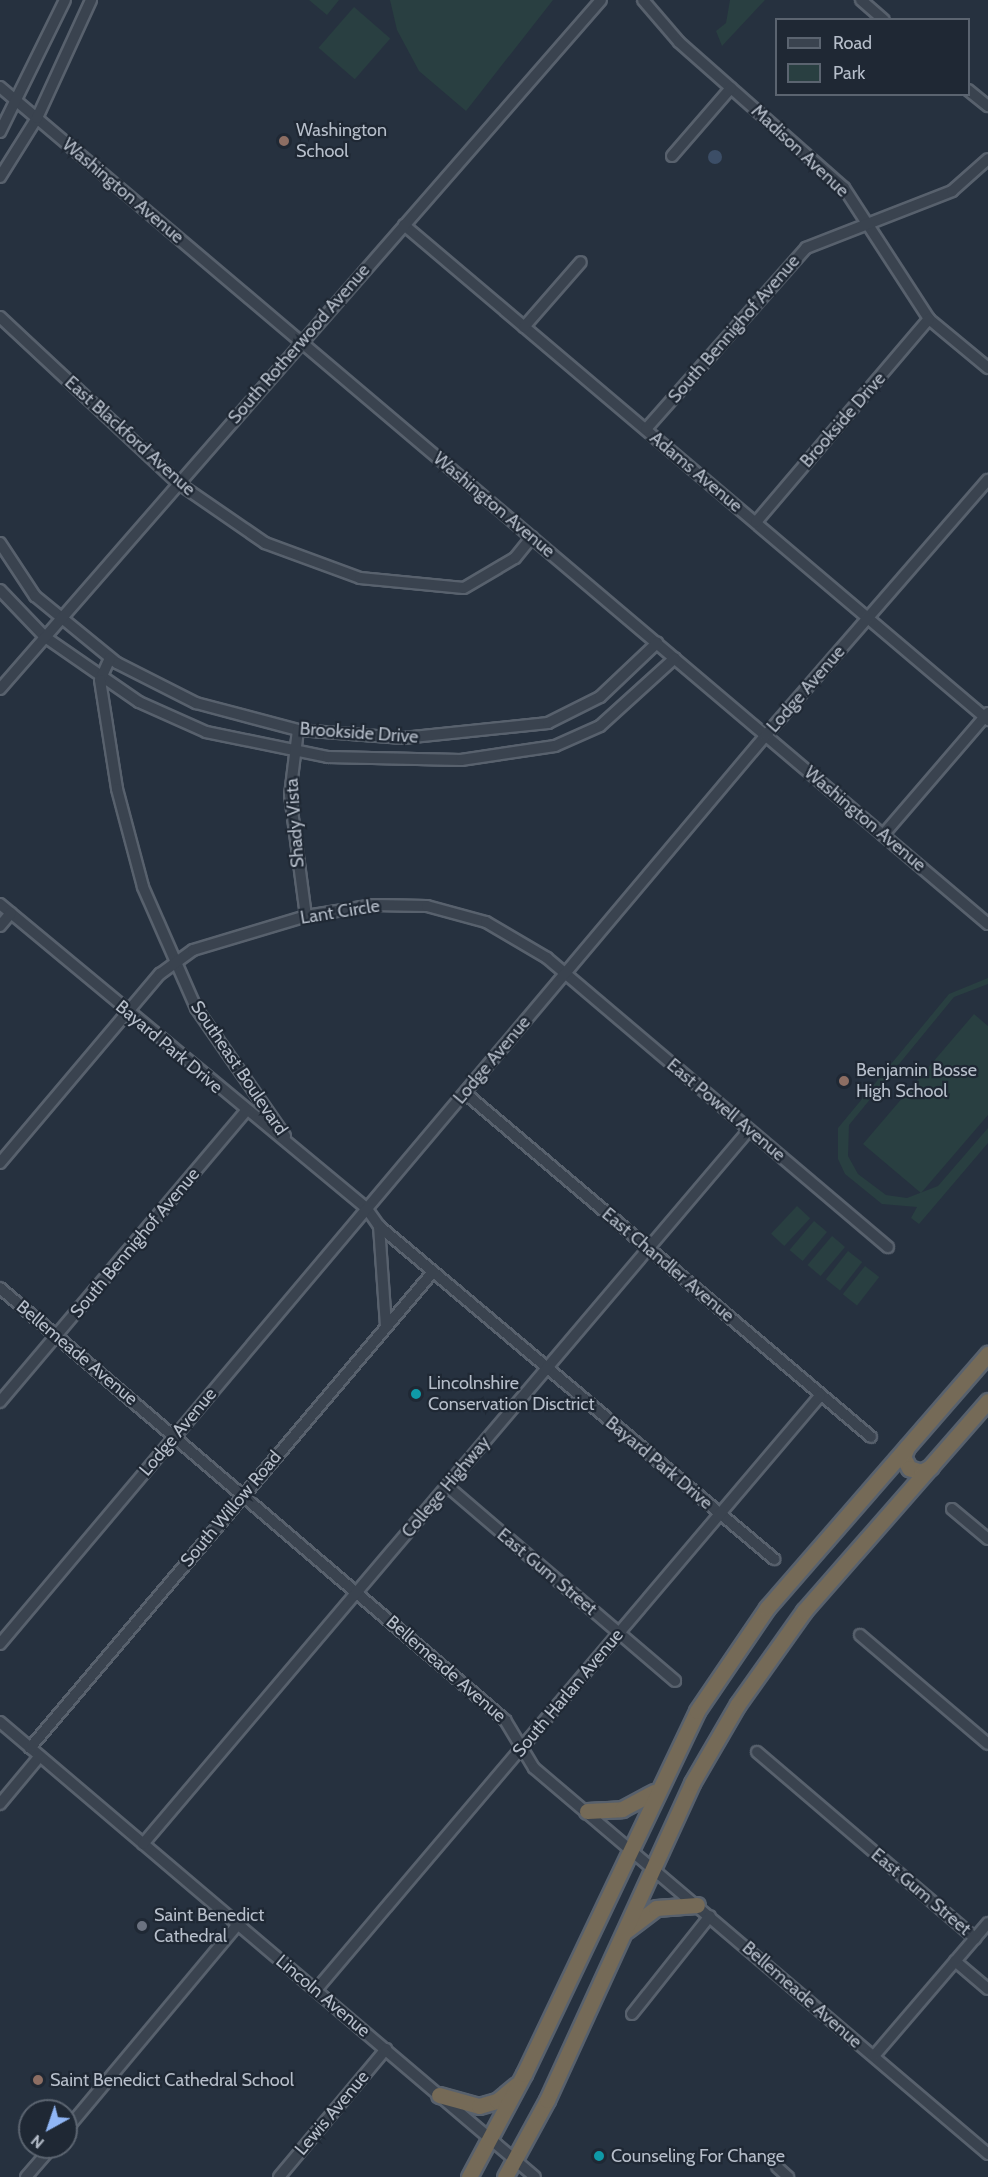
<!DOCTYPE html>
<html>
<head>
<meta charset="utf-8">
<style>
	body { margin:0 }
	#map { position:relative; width:988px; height:2177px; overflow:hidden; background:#26313f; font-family:Cabin,sans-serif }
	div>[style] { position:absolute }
	.green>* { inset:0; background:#293f41; transform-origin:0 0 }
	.water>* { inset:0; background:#3c4e67 }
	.round { border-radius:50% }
	.roads { filter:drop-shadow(2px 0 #58616d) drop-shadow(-2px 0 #58616d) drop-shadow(0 2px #58616d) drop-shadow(0 -2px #58616d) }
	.minor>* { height:10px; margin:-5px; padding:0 5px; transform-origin:5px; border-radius:5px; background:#3a434f }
	.highway>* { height:15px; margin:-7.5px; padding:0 7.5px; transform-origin:7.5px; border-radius:7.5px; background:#756a57 }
	.dots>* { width:16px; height:16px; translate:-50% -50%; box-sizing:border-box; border:3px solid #1f2834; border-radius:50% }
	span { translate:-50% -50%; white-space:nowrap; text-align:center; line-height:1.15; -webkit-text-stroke:4.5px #1f2834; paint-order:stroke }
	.poi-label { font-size:18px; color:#b6beca }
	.left { translate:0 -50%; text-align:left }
	.street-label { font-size:18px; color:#b6beca }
	.legend { position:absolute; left:775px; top:18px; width:195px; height:78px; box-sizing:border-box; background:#1f2834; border:2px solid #5b6470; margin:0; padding:8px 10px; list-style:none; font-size:18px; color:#b6beca }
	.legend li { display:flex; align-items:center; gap:12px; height:30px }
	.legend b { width:30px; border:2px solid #5b6470 }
	.north { position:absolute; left:18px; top:2099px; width:60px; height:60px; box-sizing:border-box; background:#1f2834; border:2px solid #5b6470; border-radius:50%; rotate:220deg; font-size:16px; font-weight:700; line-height:24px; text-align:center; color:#b6beca }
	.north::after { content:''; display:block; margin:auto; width:21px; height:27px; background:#90b6f5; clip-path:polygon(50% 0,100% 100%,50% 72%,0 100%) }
</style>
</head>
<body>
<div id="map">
	<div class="green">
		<div style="clip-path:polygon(309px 0,339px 0,327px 15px)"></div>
		<div style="clip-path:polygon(390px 0,553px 0,466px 111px,419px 71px,397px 30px)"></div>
		<div style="clip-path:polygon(730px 0,765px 0,722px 46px,716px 31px,726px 23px)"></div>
		<div style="left:354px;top:7px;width:48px;height:54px;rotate:41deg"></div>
		<div style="clip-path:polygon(988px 978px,988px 984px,954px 997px,849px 1125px,848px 1156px,858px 1174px,886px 1195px,907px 1198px,938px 1186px,988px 1128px,988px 1143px,919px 1224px,911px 1218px,917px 1207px,882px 1204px,845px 1174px,838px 1159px,838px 1128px,949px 994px)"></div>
		<div style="clip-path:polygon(974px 1014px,988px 1026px,988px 1115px,921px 1193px,863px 1144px)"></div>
		<div style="left:797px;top:1206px;width:18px;height:38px;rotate:43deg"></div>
		<div style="left:814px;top:1221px;width:17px;height:38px;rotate:40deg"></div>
		<div style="left:832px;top:1236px;width:17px;height:38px;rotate:40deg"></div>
		<div style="left:848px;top:1251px;width:18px;height:36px;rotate:38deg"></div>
		<div style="left:865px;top:1266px;width:18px;height:36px;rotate:38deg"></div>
	</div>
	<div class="water">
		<div class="round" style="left:708px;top:150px;width:14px;height:14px"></div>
	</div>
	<div class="roads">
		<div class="minor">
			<div style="left:643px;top:0;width:55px;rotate:49.4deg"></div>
			<div style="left:679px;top:42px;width:220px;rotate:41.5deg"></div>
			<div style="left:844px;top:188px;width:156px;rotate:57deg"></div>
			<div style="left:929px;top:319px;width:77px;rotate:39.7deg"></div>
			<div style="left:861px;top:0;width:30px;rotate:41deg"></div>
			<div style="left:0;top:87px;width:1295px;rotate:40.27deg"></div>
			<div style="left:968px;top:90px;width:26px;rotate:39deg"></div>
			<div style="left:0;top:132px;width:147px;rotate:-63.8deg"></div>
			<div style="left:672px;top:156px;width:90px;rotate:-49.1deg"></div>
			<div style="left:0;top:177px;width:70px;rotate:-57.9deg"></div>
			<div style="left:37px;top:118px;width:130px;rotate:-65.4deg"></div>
			<div style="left:404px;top:225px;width:766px;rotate:40.28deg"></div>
			<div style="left:0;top:317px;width:243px;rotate:43deg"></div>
			<div style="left:178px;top:483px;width:106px;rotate:34.6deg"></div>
			<div style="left:265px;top:543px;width:101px;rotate:20.2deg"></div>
			<div style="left:360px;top:578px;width:104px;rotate:5.5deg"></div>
			<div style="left:464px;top:588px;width:59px;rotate:-30.5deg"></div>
			<div style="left:515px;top:558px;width:27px;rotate:-51deg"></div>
			<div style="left:524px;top:327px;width:86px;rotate:-48.8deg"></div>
			<div style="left:646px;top:429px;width:242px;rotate:-48.5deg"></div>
			<div style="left:806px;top:248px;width:157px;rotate:-21.3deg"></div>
			<div style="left:952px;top:191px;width:48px;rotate:-41.6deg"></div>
			<div style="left:756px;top:522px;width:267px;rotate:-49.6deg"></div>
			<div style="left:0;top:543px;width:64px;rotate:56.6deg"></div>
			<div style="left:35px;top:596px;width:106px;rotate:39.3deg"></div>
			<div style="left:117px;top:663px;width:89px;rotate:26.9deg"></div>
			<div style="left:196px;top:703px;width:106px;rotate:14.8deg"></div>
			<div style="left:298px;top:730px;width:105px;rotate:4.4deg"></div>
			<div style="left:403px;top:738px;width:146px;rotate:-5.9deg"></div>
			<div style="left:548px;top:723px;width:58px;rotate:-26.6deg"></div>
			<div style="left:600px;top:697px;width:79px;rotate:-43.5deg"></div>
			<div style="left:0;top:590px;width:65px;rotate:46.2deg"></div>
			<div style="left:45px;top:637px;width:114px;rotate:34.7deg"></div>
			<div style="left:139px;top:702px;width:73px;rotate:24.1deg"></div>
			<div style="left:206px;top:732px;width:125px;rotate:11.6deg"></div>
			<div style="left:328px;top:757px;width:133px;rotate:1.3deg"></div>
			<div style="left:461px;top:760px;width:95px;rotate:-8.5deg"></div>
			<div style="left:555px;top:746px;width:49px;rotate:-24deg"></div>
			<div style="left:600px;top:726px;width:101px;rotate:-42.2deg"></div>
			<div style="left:110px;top:658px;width:24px;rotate:114deg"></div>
			<div style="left:100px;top:680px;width:110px;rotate:81.1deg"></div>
			<div style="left:117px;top:789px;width:101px;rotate:75.1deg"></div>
			<div style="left:143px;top:887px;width:132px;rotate:66.3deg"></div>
			<div style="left:196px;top:1008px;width:156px;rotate:55.2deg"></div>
			<div style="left:0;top:689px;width:914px;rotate:-48.9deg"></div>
			<div style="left:298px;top:730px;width:65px;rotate:97deg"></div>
			<div style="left:290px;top:795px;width:122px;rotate:82.5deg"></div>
			<div style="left:883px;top:835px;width:161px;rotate:-49.3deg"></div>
			<div style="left:0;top:904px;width:477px;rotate:39.7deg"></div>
			<div style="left:367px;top:1209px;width:21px;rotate:55deg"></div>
			<div style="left:379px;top:1226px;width:99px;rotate:86deg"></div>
			<div style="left:0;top:926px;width:17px;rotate:-50deg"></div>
			<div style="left:465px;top:1093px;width:532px;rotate:40.27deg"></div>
			<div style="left:0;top:1163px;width:248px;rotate:-49.8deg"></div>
			<div style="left:160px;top:974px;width:41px;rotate:-36deg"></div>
			<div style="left:193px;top:950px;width:118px;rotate:-16.7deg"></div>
			<div style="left:306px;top:916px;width:69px;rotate:-9.2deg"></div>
			<div style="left:374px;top:905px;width:53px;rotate:1.1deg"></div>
			<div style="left:427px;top:906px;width:61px;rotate:15.2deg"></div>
			<div style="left:486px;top:922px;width:71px;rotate:30.5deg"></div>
			<div style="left:547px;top:958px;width:447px;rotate:40.3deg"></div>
			<div style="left:379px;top:1226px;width:517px;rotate:40.13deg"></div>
			<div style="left:0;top:1288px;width:665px;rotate:40.55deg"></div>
			<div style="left:505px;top:1720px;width:56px;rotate:58.9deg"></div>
			<div style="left:534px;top:1768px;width:596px;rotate:40.37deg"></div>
			<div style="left:0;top:1402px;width:381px;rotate:-49.8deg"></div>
			<div style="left:447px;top:1486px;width:300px;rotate:40.5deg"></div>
			<div style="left:952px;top:1509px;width:47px;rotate:39.8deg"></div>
			<div style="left:860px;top:1635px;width:168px;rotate:40.4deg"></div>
			<div style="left:0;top:1644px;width:1189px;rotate:-49.88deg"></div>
			<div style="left:766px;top:735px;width:338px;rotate:-49deg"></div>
			<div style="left:0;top:1722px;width:702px;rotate:40.38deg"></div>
			<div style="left:30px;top:1748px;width:624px;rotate:-49.75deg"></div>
			<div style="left:757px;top:1752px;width:287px;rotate:40.5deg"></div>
			<div style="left:0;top:1804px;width:62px;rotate:-50.2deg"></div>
			<div style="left:143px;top:1844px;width:935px;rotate:-49.68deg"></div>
			<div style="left:955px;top:1961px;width:43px;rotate:40.3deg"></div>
			<div style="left:316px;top:1990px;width:779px;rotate:-49.69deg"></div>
			<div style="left:632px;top:2014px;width:125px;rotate:-51.5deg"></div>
			<div style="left:874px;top:2056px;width:175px;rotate:-49.4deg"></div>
			<div style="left:66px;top:2130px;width:268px;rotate:-50.1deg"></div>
			<div style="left:777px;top:2167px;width:15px;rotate:42deg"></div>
			<div style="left:26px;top:2177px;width:40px;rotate:-49deg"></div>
			<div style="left:279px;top:2177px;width:167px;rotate:-50.1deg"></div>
		</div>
		<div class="highway">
			<div style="left:907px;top:1447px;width:11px;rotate:112deg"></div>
			<div style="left:903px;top:1457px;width:13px;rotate:61deg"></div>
			<div style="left:909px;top:1468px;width:13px;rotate:18deg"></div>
			<div style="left:921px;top:1472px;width:11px;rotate:-27deg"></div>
			<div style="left:587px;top:1811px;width:35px;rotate:-3deg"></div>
			<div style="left:622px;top:1809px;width:36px;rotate:-28deg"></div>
			<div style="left:627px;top:1930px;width:36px;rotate:-37deg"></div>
			<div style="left:656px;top:1908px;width:41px;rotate:-4.2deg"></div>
			<div style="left:439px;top:2095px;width:41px;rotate:15.4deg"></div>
			<div style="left:479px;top:2106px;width:19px;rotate:-16deg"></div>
			<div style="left:497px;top:2101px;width:25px;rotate:-40deg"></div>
			<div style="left:469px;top:2177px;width:117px;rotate:-61.9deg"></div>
			<div style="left:524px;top:2074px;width:402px;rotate:-64.5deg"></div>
			<div style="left:697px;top:1711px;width:125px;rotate:-55.8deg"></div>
			<div style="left:767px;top:1608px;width:337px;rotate:-49deg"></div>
			<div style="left:505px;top:2177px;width:88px;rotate:-61.4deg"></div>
			<div style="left:547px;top:2100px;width:349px;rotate:-65.4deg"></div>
			<div style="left:692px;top:1783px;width:91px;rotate:-59.8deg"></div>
			<div style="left:738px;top:1704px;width:114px;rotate:-54.6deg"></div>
			<div style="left:804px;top:1611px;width:279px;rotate:-48.8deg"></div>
		</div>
	</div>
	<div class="dots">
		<div style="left:284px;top:141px;background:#8d6e63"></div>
		<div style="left:844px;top:1081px;background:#8d6e63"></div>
		<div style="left:416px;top:1394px;background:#0f9aa8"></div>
		<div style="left:142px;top:1926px;background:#6b7280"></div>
		<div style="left:38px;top:2080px;background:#8d6e63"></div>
		<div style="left:599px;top:2156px;background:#0f9aa8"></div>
	</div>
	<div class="poi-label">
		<span class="left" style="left:296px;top:141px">Washington<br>School</span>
		<span class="left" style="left:856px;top:1081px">Benjamin Bosse<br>High School</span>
		<span class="left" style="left:428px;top:1394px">Lincolnshire<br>Conservation Disctrict</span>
		<span class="left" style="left:154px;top:1926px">Saint Benedict<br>Cathedral</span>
		<span class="left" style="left:50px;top:2080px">Saint Benedict Cathedral School</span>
		<span class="left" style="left:611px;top:2156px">Counseling For Change</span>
	</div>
	<div class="street-label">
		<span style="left:800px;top:151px;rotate:43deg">Madison Avenue</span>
		<span style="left:123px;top:191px;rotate:40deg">Washington Avenue</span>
		<span style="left:734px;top:329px;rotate:-49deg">South Bennighof Avenue</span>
		<span style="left:299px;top:344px;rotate:-49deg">South Rotherwood Avenue</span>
		<span style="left:843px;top:420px;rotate:-49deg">Brookside Drive</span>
		<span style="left:130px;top:436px;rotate:42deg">East Blackford Avenue</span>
		<span style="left:696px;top:472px;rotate:40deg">Adams Avenue</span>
		<span style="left:494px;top:505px;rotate:40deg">Washington Avenue</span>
		<span style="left:806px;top:689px;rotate:-49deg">Lodge Avenue</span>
		<span style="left:359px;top:733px;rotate:4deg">Brookside Drive</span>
		<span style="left:865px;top:819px;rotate:40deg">Washington Avenue</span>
		<span style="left:295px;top:823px;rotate:-94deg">Shady Vista</span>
		<span style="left:340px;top:912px;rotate:-9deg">Lant Circle</span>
		<span style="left:169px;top:1047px;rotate:40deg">Bayard Park Drive</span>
		<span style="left:492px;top:1060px;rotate:-50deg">Lodge Avenue</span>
		<span style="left:239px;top:1068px;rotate:56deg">Southeast Boulevard</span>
		<span style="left:726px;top:1110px;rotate:40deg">East Powell Avenue</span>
		<span style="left:135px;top:1243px;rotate:-50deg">South Bennighof Avenue</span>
		<span style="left:668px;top:1265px;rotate:40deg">East Chandler Avenue</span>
		<span style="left:77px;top:1353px;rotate:40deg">Bellemeade Avenue</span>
		<span style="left:178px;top:1432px;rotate:-50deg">Lodge Avenue</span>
		<span style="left:659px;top:1463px;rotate:40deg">Bayard Park Drive</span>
		<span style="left:446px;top:1487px;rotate:-50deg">College Highway</span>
		<span style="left:231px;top:1509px;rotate:-50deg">South Willow Road</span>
		<span style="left:547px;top:1572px;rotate:40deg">East Gum Street</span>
		<span style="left:446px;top:1669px;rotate:41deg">Bellemeade Avenue</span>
		<span style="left:568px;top:1693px;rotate:-50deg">South Harlan Avenue</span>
		<span style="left:921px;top:1892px;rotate:40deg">East Gum Street</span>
		<span style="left:802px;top:1995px;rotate:41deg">Bellemeade Avenue</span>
		<span style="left:323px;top:1996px;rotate:40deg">Lincoln Avenue</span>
		<span style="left:332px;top:2113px;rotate:-50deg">Lewis Avenue</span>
	</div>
	<ul class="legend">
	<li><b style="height:8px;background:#3a434f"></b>Road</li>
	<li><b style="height:16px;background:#293f41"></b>Park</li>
	</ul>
	<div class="north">N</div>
</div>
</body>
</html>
